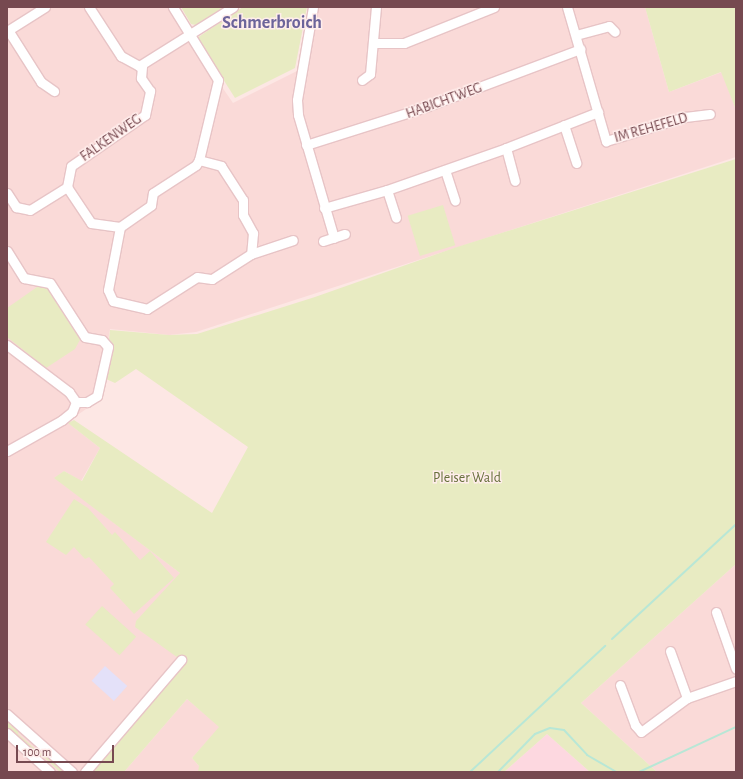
<!DOCTYPE html>
<html>
<head>
<meta charset="utf-8">
<style>
	body { margin:0 }
	#map { position:relative; width:743px; height:779px; overflow:hidden; background:#fde7e4; font-family:"Alegreya Sans",sans-serif }
	div>[style] { position:absolute }
	.residential>* { inset:0; background:#fadad8 }
	.commercial>* { inset:0; background:#fdd8e0 }
	.education>* { inset:0; background:#e4e1f9; transform-origin:0 0 }
	.green>* { inset:0; background:#e8ebc2; transform-origin:0 0 }
	.stream>* { height:2px; margin:-1px; padding:0 1px; transform-origin:1px; border-radius:1px; background:#b8e7d6 }
	.roads { filter:drop-shadow(1px 0 #e7c4c6) drop-shadow(-1px 0 #e7c4c6) drop-shadow(0 1px #e7c4c6) drop-shadow(0 -1px #e7c4c6) }
	.minor>* { height:9px; margin:-4.5px; padding:0 4.5px; transform-origin:4.5px; border-radius:4.5px; background:#fff }
	span { translate:-50% -50%; white-space:nowrap; text-align:center; line-height:1.15; -webkit-text-stroke:3px #ffedeb; paint-order:stroke }
	.street-label { font-size:14px; color:#764950 }
	.park-label { font-size:14px; color:#67703b }
	.district-label { font-size:18px; color:#6c649a; font-weight:700 }
	.frame { position:absolute; inset:0; border:8px solid #764950; pointer-events:none }
	.scale { position:absolute; left:16px; top:745px; width:98px; height:18px; box-sizing:border-box; border:2px solid #764950; border-top:0; padding-left:5px; font-size:12px; line-height:14px; white-space:nowrap; color:#764950; -webkit-text-stroke:3px #ffedeb; paint-order:stroke }
</style>
</head>
<body>
<div id="map">
	<div class="residential">
		<div style="clip-path:polygon(7px 7px,167px 7px,233px 103px,299px 70px,311px 7px,645px 7px,669px 92px,722px 72px,736px 110px,736px 157px,196px 332px,169px 335px,110px 329px,98px 401px,67px 422px,100px 448px,81px 481px,64px 471px,55px 478px,180px 573px,180px 658px,96px 772px,7px 772px)"></div>
		<div style="clip-path:polygon(736px 564px,736px 772px,657px 772px,581px 703px)"></div>
		<div style="clip-path:polygon(187px 699px,220px 727px,192px 758px,199px 766px,199px 771px,124px 772px)"></div>
	</div>
	<div class="commercial">
		<div style="clip-path:polygon(547px 734px,590px 772px,504px 772px)"></div>
	</div>
	<div class="education">
		<div style="left:105px;top:666px;width:30px;height:20px;rotate:42deg"></div>
	</div>
	<div class="green">
		<div style="clip-path:polygon(181px 7px,224px 7px,196px 25px,191px 24px)"></div>
		<div style="clip-path:polygon(243px 7px,307px 7px,295px 68px,235px 98px,197px 38px)"></div>
		<div style="clip-path:polygon(645px 7px,736px 7px,736px 110px,721px 72px,669px 92px)"></div>
		<div style="clip-path:polygon(736px 159px,736px 564px,581px 703px,657px 772px,590px 772px,547px 734px,504px 772px,198px 772px,199px 766px,192px 758px,219px 727px,187px 699px,124px 772px,85px 772px,181px 660px,135px 627px,136px 621px,180px 573px,54px 478px,64px 471px,82px 481px,100px 448px,68px 423px,74px 420px,212px 513px,248px 447px,136px 369px,115px 383px,106px 379px,113px 344px,109px 339px,110px 330px,169px 335px,197px 334px,315px 297px,454px 248px)"></div>
		<div style="left:443px;top:205px;width:42px;height:37px;rotate:73deg"></div>
		<div style="clip-path:polygon(40px 285px,48px 287px,81px 338px,75px 349px,46px 368px,7px 337px,7px 308px)"></div>
		<div style="clip-path:polygon(74px 499px,88px 508px,112px 535px,115px 532px,140px 560px,150px 551px,174px 578px,134px 614px,110px 588px,114px 584px,89px 557px,85px 559px,74px 547px,66px 555px,46px 542px)"></div>
		<div style="left:102px;top:606px;width:46px;height:25px;rotate:42deg"></div>
		<div style="clip-path:polygon(7px 718px,19px 727px,18px 734px,40px 753px,47px 753px,69px 772px,60px 772px,45px 758px,39px 760px,7px 729px)"></div>
	</div>
	<div class="stream">
		<div style="left:612px;top:639px;width:169px;rotate:-42.8deg"></div>
		<div style="left:470px;top:772px;width:185px;rotate:-43deg"></div>
		<div style="left:498px;top:772px;width:53px;rotate:-45.8deg"></div>
		<div style="left:535px;top:734px;width:16px;rotate:-22deg"></div>
		<div style="left:550px;top:728px;width:14px;rotate:8deg"></div>
		<div style="left:564px;top:730px;width:34px;rotate:47deg"></div>
		<div style="left:587px;top:755px;width:34px;rotate:30deg"></div>
		<div style="left:639px;top:772px;width:107px;rotate:-24.9deg"></div>
	</div>
	<div class="roads">
		<div class="minor">
			<div style="left:89px;top:7px;width:59px;rotate:56.9deg"></div>
			<div style="left:121px;top:56px;width:21px;rotate:29deg"></div>
			<div style="left:139px;top:66px;width:111px;rotate:-32.1deg"></div>
			<div style="left:313px;top:7px;width:94px;rotate:99.8deg"></div>
			<div style="left:297px;top:100px;width:15px;rotate:86deg"></div>
			<div style="left:298px;top:115px;width:128px;rotate:73.7deg"></div>
			<div style="left:567px;top:7px;width:140px;rotate:73.8deg"></div>
			<div style="left:606px;top:141px;width:83px;rotate:-16.9deg"></div>
			<div style="left:685px;top:117px;width:25px;rotate:-7deg"></div>
			<div style="left:8px;top:30px;width:62px;rotate:57.6deg"></div>
			<div style="left:41px;top:82px;width:16px;rotate:35deg"></div>
			<div style="left:7px;top:31px;width:45px;rotate:-32.3deg"></div>
			<div style="left:576px;top:35px;width:34px;rotate:-15deg"></div>
			<div style="left:609px;top:26px;width:8px;rotate:45deg"></div>
			<div style="left:374px;top:43px;width:30px"></div>
			<div style="left:404px;top:43px;width:97px;rotate:-21.8deg"></div>
			<div style="left:362px;top:80px;width:10px;rotate:-37deg"></div>
			<div style="left:370px;top:74px;width:67px;rotate:-84.9deg"></div>
			<div style="left:564px;top:125px;width:40px;rotate:72deg"></div>
			<div style="left:306px;top:145px;width:126px;rotate:-17.6deg"></div>
			<div style="left:426px;top:107px;width:165px;rotate:-20.6deg"></div>
			<div style="left:506px;top:148px;width:34px;rotate:75deg"></div>
			<div style="left:199px;top:160px;width:23px;rotate:15deg"></div>
			<div style="left:221px;top:166px;width:40px;rotate:57.1deg"></div>
			<div style="left:243px;top:200px;width:15px;rotate:90deg"></div>
			<div style="left:243px;top:215px;width:21px;rotate:61deg"></div>
			<div style="left:253px;top:233px;width:21px;rotate:95deg"></div>
			<div style="left:445px;top:170px;width:32px;rotate:72deg"></div>
			<div style="left:67px;top:187px;width:43px;rotate:56.3deg"></div>
			<div style="left:91px;top:223px;width:29px;rotate:8deg"></div>
			<div style="left:120px;top:227px;width:38px;rotate:-35deg"></div>
			<div style="left:151px;top:205px;width:12px;rotate:-81deg"></div>
			<div style="left:153px;top:193px;width:51px;rotate:-33.1deg"></div>
			<div style="left:196px;top:165px;width:6px;rotate:-59deg"></div>
			<div style="left:199px;top:160px;width:82px;rotate:-76.6deg"></div>
			<div style="left:218px;top:80px;width:86px;rotate:-121.7deg"></div>
			<div style="left:387px;top:190px;width:29px;rotate:72deg"></div>
			<div style="left:7px;top:193px;width:17px;rotate:57deg"></div>
			<div style="left:16px;top:207px;width:14px;rotate:12deg"></div>
			<div style="left:30px;top:210px;width:44px;rotate:-31.9deg"></div>
			<div style="left:67px;top:187px;width:21px;rotate:-79deg"></div>
			<div style="left:71px;top:166px;width:90px;rotate:-34.6deg"></div>
			<div style="left:145px;top:115px;width:25px;rotate:-78deg"></div>
			<div style="left:150px;top:91px;width:16px;rotate:-125deg"></div>
			<div style="left:141px;top:78px;width:12px;rotate:-85deg"></div>
			<div style="left:324px;top:208px;width:66px;rotate:-15.9deg"></div>
			<div style="left:387px;top:190px;width:126px;rotate:-19.4deg"></div>
			<div style="left:506px;top:148px;width:99px;rotate:-21.4deg"></div>
			<div style="left:120px;top:227px;width:64px;rotate:100.8deg"></div>
			<div style="left:108px;top:290px;width:12px;rotate:66deg"></div>
			<div style="left:113px;top:301px;width:35px;rotate:13deg"></div>
			<div style="left:147px;top:309px;width:59px;rotate:-32.6deg"></div>
			<div style="left:197px;top:277px;width:15px;rotate:8deg"></div>
			<div style="left:212px;top:279px;width:46px;rotate:-32.7deg"></div>
			<div style="left:251px;top:254px;width:44px;rotate:-18.4deg"></div>
			<div style="left:323px;top:241px;width:23px;rotate:-18deg"></div>
			<div style="left:7px;top:251px;width:32px;rotate:58deg"></div>
			<div style="left:24px;top:278px;width:26px;rotate:11deg"></div>
			<div style="left:50px;top:283px;width:64px;rotate:57.1deg"></div>
			<div style="left:85px;top:337px;width:17px;rotate:10deg"></div>
			<div style="left:102px;top:340px;width:9px;rotate:49deg"></div>
			<div style="left:108px;top:347px;width:50px;rotate:102.7deg"></div>
			<div style="left:97px;top:396px;width:12px;rotate:149deg"></div>
			<div style="left:87px;top:402px;width:11px;rotate:180deg"></div>
			<div style="left:7px;top:345px;width:78px;rotate:37.2deg"></div>
			<div style="left:69px;top:392px;width:12px;rotate:55deg"></div>
			<div style="left:7px;top:451px;width:63px;rotate:-29.4deg"></div>
			<div style="left:62px;top:420px;width:13px;rotate:-39deg"></div>
			<div style="left:72px;top:412px;width:11px;rotate:-68deg"></div>
			<div style="left:716px;top:612px;width:60px;rotate:70.7deg"></div>
			<div style="left:670px;top:651px;width:50px;rotate:70.1deg"></div>
			<div style="left:620px;top:685px;width:43px;rotate:69.4deg"></div>
			<div style="left:635px;top:725px;width:9px;rotate:49deg"></div>
			<div style="left:641px;top:732px;width:57px;rotate:-36.5deg"></div>
			<div style="left:687px;top:698px;width:52px;rotate:-19.1deg"></div>
			<div style="left:7px;top:714px;width:87px;rotate:41.7deg"></div>
			<div style="left:7px;top:733px;width:58px;rotate:42.2deg"></div>
			<div style="left:85px;top:772px;width:148px;rotate:-49.4deg"></div>
		</div>
	</div>
	<div class="street-label">
		<span style="left:444px;top:101px;rotate:-20deg">HABICHTWEG</span>
		<span style="left:651px;top:128px;rotate:-16deg">IM REHEFELD</span>
		<span style="left:111px;top:138px;rotate:-35deg">FALKENWEG</span>
	</div>
	<div class="park-label">
		<span style="left:467px;top:478px">Pleiser Wald</span>
	</div>
	<div class="district-label">
		<span style="left:272px;top:23px">Schmerbroich</span>
	</div>
	<div class="frame"></div>
	<div class="scale">100 m</div>
</div>
</body>
</html>
